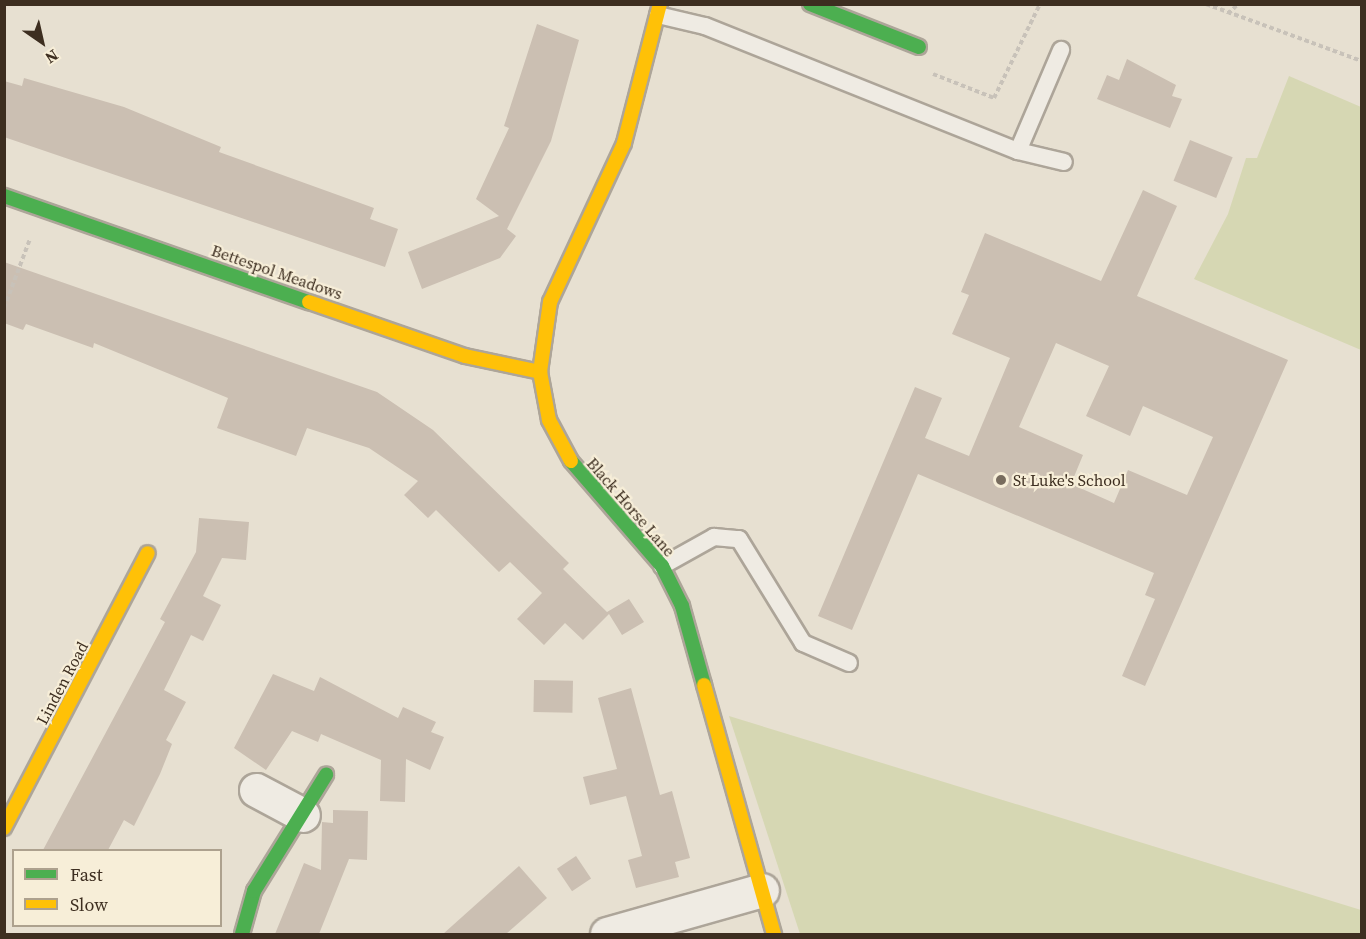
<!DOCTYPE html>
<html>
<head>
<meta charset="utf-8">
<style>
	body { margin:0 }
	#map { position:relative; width:1366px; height:939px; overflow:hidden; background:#e7e0d1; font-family:"Source Serif 4",serif }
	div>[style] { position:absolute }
	.green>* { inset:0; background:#d6d7b3 }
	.building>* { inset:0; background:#cbbfb2; transform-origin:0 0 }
	.path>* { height:4px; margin-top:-2px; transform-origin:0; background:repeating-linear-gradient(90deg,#c8c2b9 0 4.5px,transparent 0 7.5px) }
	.roads { filter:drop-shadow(2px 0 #ada599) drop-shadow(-2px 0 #ada599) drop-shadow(0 2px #ada599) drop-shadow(0 -2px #ada599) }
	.lane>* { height:16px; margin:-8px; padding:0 8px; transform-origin:8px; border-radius:8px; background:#efebe3 }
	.street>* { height:33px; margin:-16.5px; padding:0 16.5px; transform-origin:16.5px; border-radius:16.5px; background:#efebe3 }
	.fast>* { height:14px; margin:-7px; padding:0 7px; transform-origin:7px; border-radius:7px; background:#4caf50 }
	.slow>* { height:14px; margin:-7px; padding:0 7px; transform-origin:7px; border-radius:7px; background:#ffc107 }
	.dots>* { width:16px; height:16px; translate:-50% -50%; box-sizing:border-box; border:3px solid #f7eed8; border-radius:50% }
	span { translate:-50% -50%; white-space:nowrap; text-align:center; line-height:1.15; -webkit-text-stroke:4.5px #f7eed8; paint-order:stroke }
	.street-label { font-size:16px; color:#3d2e20 }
	.poi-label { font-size:16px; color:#3d2e20 }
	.left { translate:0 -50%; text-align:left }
	.frame { position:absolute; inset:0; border:6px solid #3d2e20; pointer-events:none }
	.legend { position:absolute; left:12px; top:849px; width:210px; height:78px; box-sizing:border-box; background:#f7eed8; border:2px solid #ada18e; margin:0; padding:8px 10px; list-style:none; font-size:18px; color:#3d2e20 }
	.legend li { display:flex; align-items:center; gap:12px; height:30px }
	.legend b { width:30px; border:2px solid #ada18e }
	.north { position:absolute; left:12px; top:12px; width:60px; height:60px; -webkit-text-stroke:4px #f7eed8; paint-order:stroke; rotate:146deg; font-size:16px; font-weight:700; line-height:24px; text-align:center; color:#3d2e20 }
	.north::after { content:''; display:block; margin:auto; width:21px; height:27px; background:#3d2e20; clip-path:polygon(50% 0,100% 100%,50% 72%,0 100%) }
</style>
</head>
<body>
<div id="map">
	<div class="green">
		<div style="clip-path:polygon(1289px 76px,1361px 107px,1361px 350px,1194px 279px,1228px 214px,1246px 158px,1257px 158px)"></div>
		<div style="clip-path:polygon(729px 716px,1361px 910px,1361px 934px,800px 934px)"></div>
	</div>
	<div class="building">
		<div style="clip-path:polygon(537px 24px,579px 40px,551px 141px,507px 229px,516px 236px,500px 258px,422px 289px,408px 252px,499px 216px,476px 199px,509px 128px,504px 126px)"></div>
		<div style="clip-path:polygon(1127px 59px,1176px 85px,1172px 96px,1182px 99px,1170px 128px,1097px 99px,1107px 75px,1119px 80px)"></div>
		<div style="clip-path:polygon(24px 78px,124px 107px,221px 147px,219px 152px,374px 208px,370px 219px,398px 229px,385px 267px,4px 137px,4px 81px,22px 86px)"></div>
		<div style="left:1190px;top:140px;width:46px;height:44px;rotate:22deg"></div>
		<div style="clip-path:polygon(evenodd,1143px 190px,1177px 206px,1137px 296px,1288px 360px,1145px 686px,1122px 676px,1155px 599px,1145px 595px,1154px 573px,918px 474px,852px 630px,818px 616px,915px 387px,942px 398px,925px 438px,969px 456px,1010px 358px,952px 334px,969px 295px,961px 292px,985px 233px,1101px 281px,1143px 190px,1056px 343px,1109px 366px,1086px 416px,1130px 436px,1143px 406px,1213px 437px,1187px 495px,1128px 470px,1114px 503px,1071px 484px,1083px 455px,1019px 427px,1056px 343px)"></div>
		<div style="clip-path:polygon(4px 262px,377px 392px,433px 430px,569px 563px,563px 569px,607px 612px,629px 599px,644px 622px,622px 635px,609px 614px,583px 640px,565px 623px,544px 645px,517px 619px,542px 593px,510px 562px,499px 572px,436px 510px,428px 518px,404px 495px,418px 481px,369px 448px,307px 428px,296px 456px,217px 428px,228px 398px,94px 343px,93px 348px,26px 324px,23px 330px,4px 323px)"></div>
		<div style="clip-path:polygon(199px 518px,249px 522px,246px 560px,222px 558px,203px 596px,221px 605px,203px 641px,191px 635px,164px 690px,186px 702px,166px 740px,172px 744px,160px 774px,134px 826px,124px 820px,108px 850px,43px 850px,165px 622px,160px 619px,196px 552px)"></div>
		<div style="clip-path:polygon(273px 674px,314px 691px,320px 677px,398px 718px,403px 707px,436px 722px,431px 732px,444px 737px,430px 770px,406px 759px,405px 802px,380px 801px,381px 760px,321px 734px,318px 742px,292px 731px,266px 770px,234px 748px)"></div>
		<div style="left:534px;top:680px;width:39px;height:32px;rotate:1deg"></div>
		<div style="clip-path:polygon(631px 688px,660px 795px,672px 791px,690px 858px,675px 862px,679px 877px,636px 888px,628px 860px,642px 856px,626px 796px,590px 805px,583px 777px,617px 769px,598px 698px)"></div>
		<div style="clip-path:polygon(333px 810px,368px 811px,367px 860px,349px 859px,319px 934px,275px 934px,304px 863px,321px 870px,322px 822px,333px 823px)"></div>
		<div style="left:576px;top:856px;width:27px;height:23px;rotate:56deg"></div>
		<div style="clip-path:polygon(519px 866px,547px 898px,506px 934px,443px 934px)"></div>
	</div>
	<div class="path">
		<div style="left:1206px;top:4px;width:166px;rotate:20.1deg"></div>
		<div style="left:1228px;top:14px;width:14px;rotate:-45deg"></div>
		<div style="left:933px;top:74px;width:66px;rotate:21.5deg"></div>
		<div style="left:994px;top:98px;width:105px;rotate:-63.9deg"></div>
		<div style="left:4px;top:308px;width:74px;rotate:-69.4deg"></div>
	</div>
	<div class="roads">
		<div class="lane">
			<div style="left:658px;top:15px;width:48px;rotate:13.2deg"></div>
			<div style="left:705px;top:26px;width:337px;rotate:21.8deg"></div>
			<div style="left:1018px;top:151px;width:47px;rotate:13.4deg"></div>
			<div style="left:1018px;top:151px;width:110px;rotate:-66.9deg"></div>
			<div style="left:662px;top:566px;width:60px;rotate:-29.1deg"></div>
			<div style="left:714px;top:537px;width:25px;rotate:5deg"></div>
			<div style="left:739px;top:539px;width:122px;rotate:58.4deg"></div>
			<div style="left:803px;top:643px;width:50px;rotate:23.5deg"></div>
		</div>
		<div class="street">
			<div style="left:256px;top:790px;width:53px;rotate:28deg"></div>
			<div style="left:607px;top:934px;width:161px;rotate:-15.8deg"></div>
		</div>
		<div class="fast">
			<div style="left:810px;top:4px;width:117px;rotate:21.5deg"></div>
			<div style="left:4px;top:196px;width:323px;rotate:19.2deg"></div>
			<div style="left:571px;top:461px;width:139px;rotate:49.1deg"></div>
			<div style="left:662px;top:566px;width:45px;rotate:63.4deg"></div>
			<div style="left:682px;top:606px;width:82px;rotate:74.4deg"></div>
			<div style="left:242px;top:934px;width:45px;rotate:-74.4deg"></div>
			<div style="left:254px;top:891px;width:137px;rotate:-58.2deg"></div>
		</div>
		<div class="slow">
			<div style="left:309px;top:302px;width:165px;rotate:19.1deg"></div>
			<div style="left:465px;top:356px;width:77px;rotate:12deg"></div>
			<div style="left:571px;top:461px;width:47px;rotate:-118.2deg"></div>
			<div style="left:549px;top:420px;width:49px;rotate:-100.6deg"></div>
			<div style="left:540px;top:372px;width:71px;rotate:-81.9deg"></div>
			<div style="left:550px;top:302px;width:175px;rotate:-65deg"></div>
			<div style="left:624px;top:143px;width:144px;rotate:-75.5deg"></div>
			<div style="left:704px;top:685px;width:259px;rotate:74.3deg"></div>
			<div style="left:4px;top:828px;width:310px;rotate:-62.4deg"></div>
		</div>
	</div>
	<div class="dots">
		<div style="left:1001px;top:480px;background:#786c5e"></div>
	</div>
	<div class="street-label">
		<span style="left:277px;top:272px;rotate:19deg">Bettespol Meadows</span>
		<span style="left:631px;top:507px;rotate:49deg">Black Horse Lane</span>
		<span style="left:62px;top:683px;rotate:-62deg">Linden Road</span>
	</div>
	<div class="poi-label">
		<span class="left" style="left:1013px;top:480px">St Luke's School</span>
	</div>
	<div class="frame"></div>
	<ul class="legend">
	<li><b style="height:8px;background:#4caf50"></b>Fast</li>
	<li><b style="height:8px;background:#ffc107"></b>Slow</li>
	</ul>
	<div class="north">N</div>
</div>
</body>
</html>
